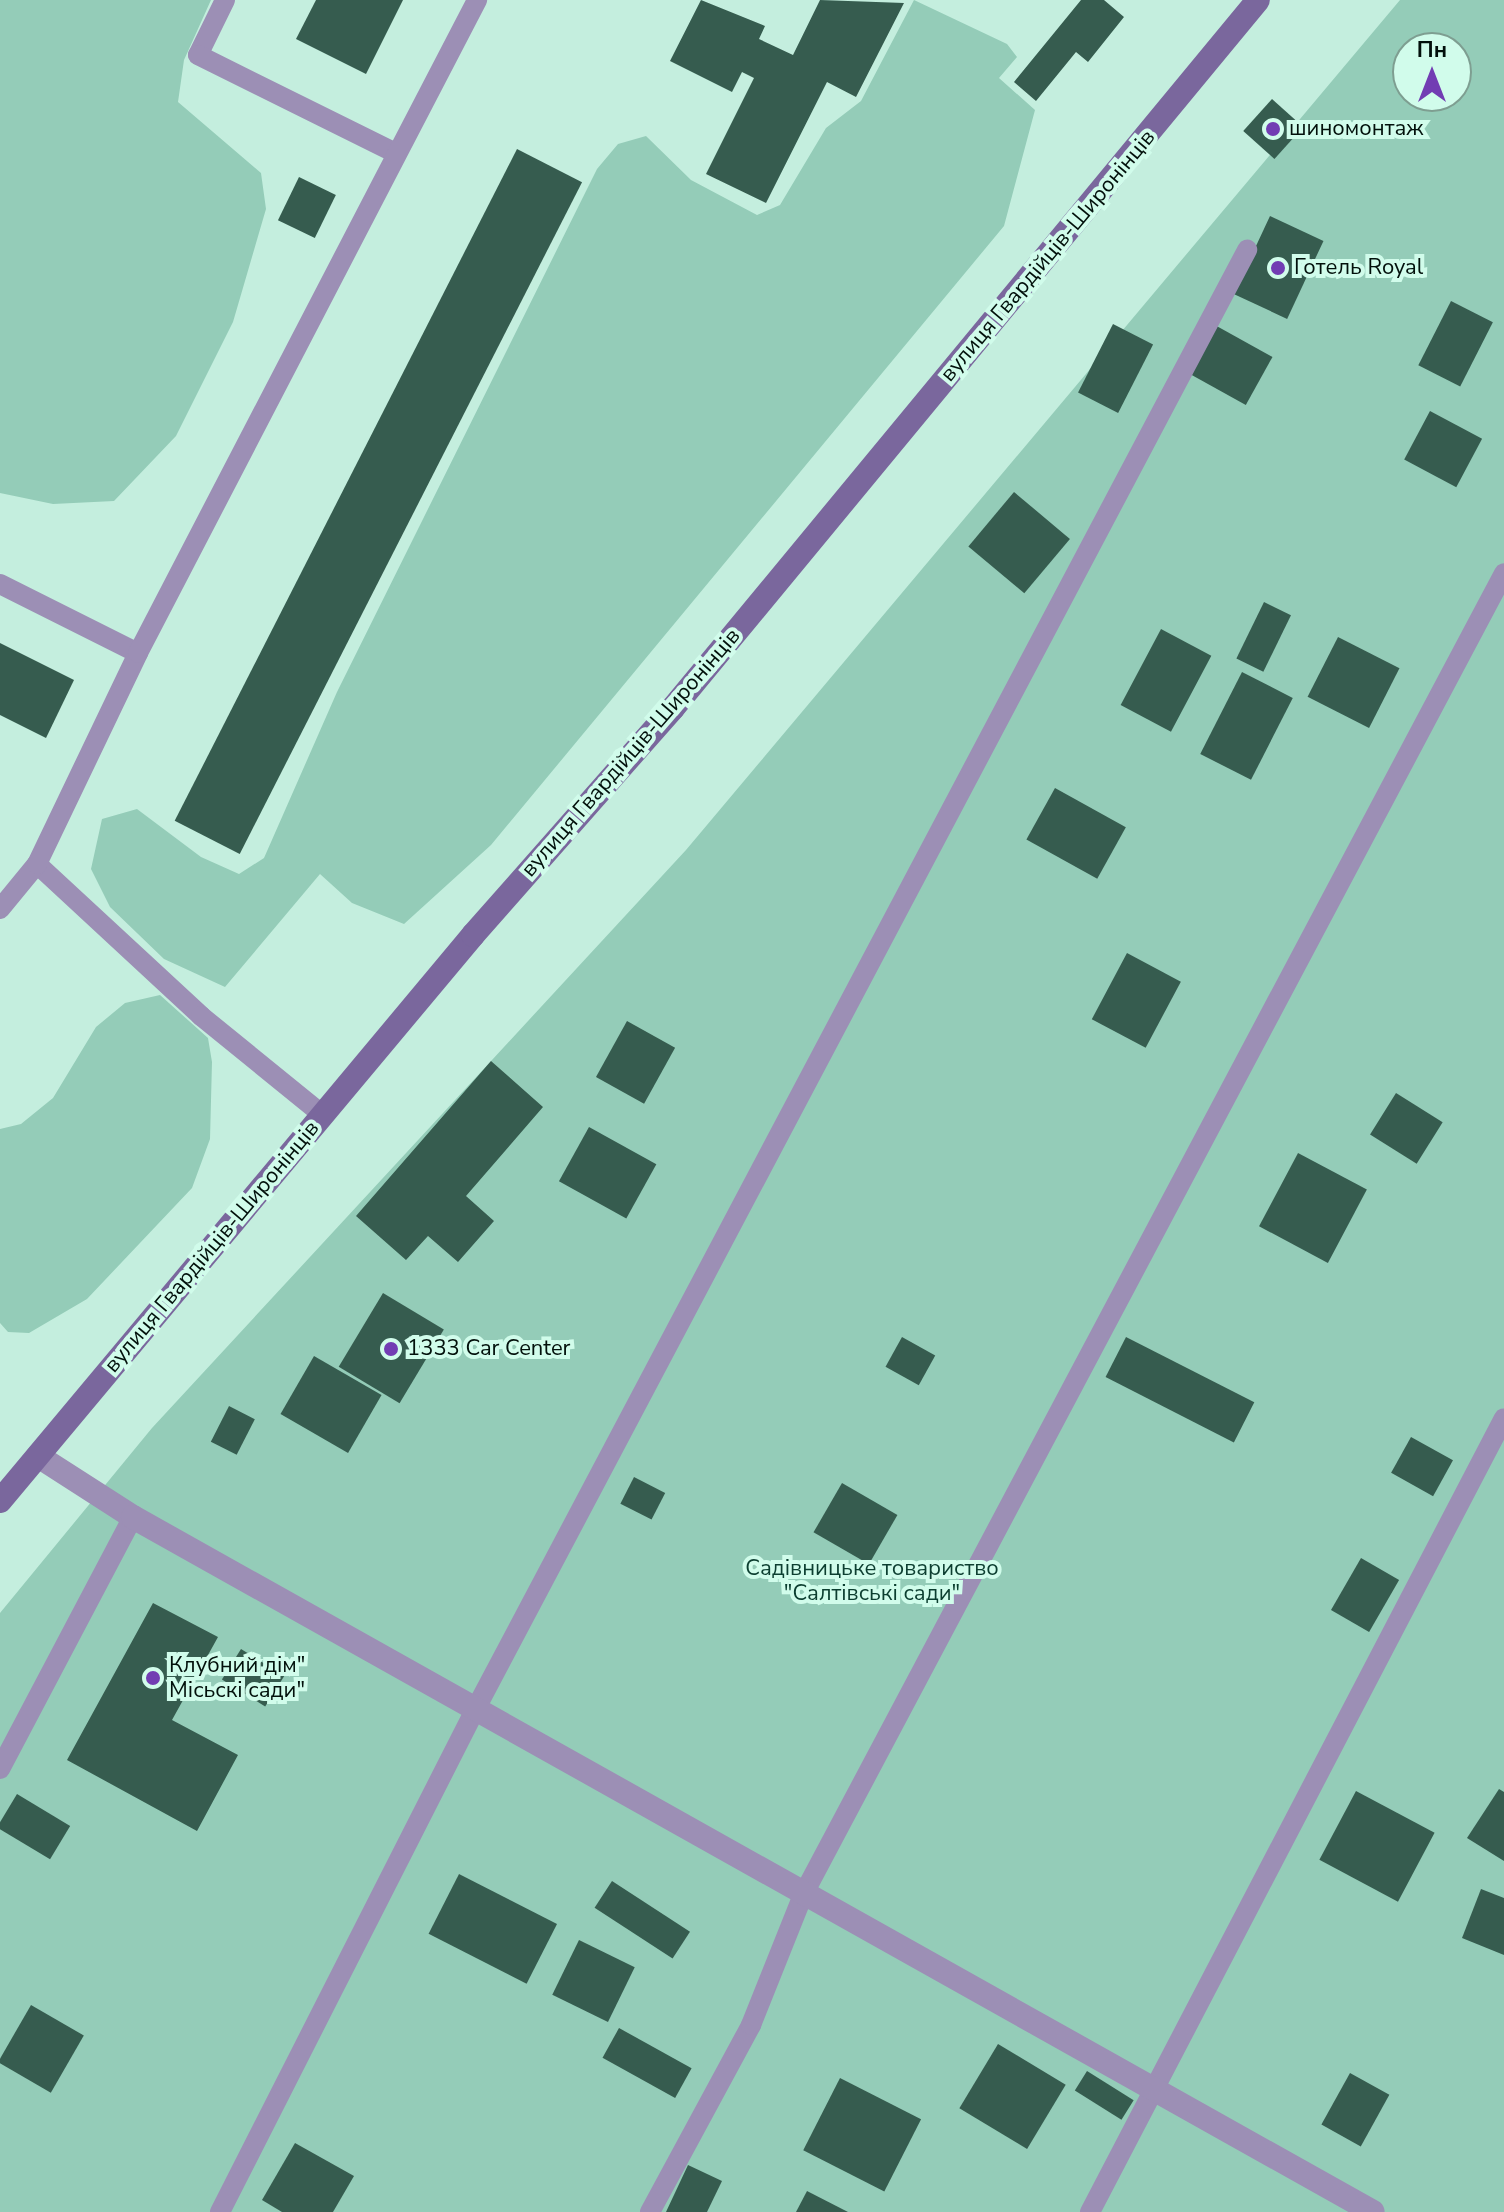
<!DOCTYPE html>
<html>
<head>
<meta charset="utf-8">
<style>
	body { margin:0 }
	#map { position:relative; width:1504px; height:2212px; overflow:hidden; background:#c4eede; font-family:"Nunito Sans",sans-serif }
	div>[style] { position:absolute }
	.green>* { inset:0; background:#94ccb8 }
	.building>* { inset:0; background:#365c4f; transform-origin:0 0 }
	.lane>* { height:20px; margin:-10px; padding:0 10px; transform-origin:10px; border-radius:10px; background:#9c8fb5 }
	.street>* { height:24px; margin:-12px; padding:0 12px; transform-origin:12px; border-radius:12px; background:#9c8fb5 }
	.secondary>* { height:24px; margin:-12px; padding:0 12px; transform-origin:12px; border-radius:12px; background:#7a679d }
	.dots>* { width:22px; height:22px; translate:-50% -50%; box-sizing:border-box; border:4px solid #d1fceb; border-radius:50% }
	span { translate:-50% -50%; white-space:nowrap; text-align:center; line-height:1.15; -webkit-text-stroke:8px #d1fceb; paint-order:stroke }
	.poi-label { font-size:22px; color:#02100b }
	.left { translate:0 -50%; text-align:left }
	.street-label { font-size:22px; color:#02100b }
	.park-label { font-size:22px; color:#0c3e30 }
	.north { position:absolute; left:1392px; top:32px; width:80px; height:80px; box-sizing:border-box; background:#d1fceb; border:2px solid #7e9e91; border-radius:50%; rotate:0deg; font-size:22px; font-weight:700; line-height:32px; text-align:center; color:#02100b }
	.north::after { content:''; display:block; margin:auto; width:28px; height:36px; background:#723db3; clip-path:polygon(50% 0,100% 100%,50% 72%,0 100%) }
</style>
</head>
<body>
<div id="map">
	<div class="green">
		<div style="clip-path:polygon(0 0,211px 0,184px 60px,178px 102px,261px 173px,266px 209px,233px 322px,176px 436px,114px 501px,53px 504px,0 493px)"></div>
		<div style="clip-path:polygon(914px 0,1007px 44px,1017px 57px,999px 78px,1035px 110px,1004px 226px,491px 845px,404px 924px,352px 903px,320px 874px,225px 987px,164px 959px,110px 907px,91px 869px,102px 819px,137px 809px,201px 857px,239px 874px,264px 858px,337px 692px,597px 169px,618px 144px,646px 136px,691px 180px,757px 215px,780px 205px,826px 128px,861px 101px)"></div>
		<div style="clip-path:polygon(evenodd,1400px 0,1504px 0,1504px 2212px,0 2212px,0 1613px,152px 1428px,686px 850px,1400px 0,1408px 48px,1456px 48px,1456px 96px,1408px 96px,1408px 48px)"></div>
		<div style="clip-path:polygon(160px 995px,208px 1038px,212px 1062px,210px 1139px,192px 1188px,87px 1299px,29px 1333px,8px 1332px,0 1323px,0 1129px,21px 1124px,53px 1098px,96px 1027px,125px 1003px)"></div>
	</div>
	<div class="building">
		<div style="clip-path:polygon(316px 0,403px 0,366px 74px,296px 39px)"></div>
		<div style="clip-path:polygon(701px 0,765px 26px,759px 39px,793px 55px,820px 0,904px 3px,856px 97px,827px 82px,766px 203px,706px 174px,754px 78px,742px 72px,732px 92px,670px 61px)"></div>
		<div style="clip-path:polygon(1081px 0,1104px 0,1124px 17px,1088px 62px,1076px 52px,1036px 101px,1014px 82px)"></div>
		<div style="left:1272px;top:99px;width:42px;height:43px;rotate:42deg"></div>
		<div style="left:517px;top:149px;width:73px;height:754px;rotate:27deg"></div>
		<div style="left:299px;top:177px;width:41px;height:48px;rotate:26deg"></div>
		<div style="left:1270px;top:216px;width:59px;height:86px;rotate:25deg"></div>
		<div style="left:1451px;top:301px;width:47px;height:72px;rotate:27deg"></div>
		<div style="left:1113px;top:324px;width:45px;height:77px;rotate:27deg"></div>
		<div style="left:1213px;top:324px;width:68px;height:55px;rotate:29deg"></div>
		<div style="left:1430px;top:411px;width:59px;height:55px;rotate:28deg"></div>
		<div style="left:1014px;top:492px;width:73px;height:71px;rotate:40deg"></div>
		<div style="left:1264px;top:602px;width:30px;height:63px;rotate:26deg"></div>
		<div style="left:1161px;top:629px;width:57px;height:86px;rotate:28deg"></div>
		<div style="left:1338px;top:637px;width:69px;height:67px;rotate:27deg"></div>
		<div style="clip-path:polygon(0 643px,74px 680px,46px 738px,0 715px)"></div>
		<div style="left:1242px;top:672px;width:57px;height:92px;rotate:27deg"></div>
		<div style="left:1055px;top:788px;width:81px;height:59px;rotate:29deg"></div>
		<div style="left:1127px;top:953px;width:61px;height:75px;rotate:28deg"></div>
		<div style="left:627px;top:1021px;width:55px;height:64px;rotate:29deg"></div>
		<div style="clip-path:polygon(491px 1061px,543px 1107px,466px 1196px,494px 1221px,458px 1262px,428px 1236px,406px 1260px,356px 1216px)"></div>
		<div style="left:1396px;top:1093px;width:55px;height:49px;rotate:32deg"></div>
		<div style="left:589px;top:1127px;width:77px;height:62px;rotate:29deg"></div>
		<div style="left:1298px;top:1153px;width:78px;height:83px;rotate:28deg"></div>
		<div style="left:383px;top:1293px;width:71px;height:86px;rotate:31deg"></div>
		<div style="left:902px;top:1337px;width:38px;height:34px;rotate:29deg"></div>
		<div style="left:1126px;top:1337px;width:144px;height:45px;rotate:27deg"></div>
		<div style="left:314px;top:1356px;width:78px;height:67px;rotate:30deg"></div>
		<div style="left:229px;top:1406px;width:29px;height:40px;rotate:27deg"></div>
		<div style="left:1411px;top:1437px;width:48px;height:41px;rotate:29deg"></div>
		<div style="left:634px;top:1477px;width:35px;height:30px;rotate:27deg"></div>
		<div style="left:842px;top:1483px;width:64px;height:57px;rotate:30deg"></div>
		<div style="left:1361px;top:1558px;width:44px;height:60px;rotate:30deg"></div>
		<div style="clip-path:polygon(153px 1603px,218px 1637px,172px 1720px,238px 1755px,197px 1831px,67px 1760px)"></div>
		<div style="left:241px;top:1649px;width:51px;height:36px;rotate:32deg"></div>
		<div style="clip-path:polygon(1499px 1789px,1504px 1792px,1504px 1861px,1467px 1838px)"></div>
		<div style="left:1356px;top:1791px;width:89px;height:78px;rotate:28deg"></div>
		<div style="left:17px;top:1794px;width:62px;height:39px;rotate:31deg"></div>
		<div style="left:459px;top:1874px;width:110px;height:67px;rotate:27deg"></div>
		<div style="left:612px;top:1881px;width:93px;height:32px;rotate:33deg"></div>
		<div style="clip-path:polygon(1481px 1889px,1504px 1898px,1504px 1955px,1462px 1938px)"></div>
		<div style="left:579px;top:1940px;width:62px;height:61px;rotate:26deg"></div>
		<div style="left:31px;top:2005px;width:61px;height:66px;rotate:30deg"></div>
		<div style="left:619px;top:2028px;width:83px;height:34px;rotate:29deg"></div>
		<div style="left:998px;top:2044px;width:79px;height:75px;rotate:31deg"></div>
		<div style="left:1087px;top:2071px;width:55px;height:23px;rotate:32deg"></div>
		<div style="left:1350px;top:2073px;width:45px;height:59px;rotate:29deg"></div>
		<div style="left:840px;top:2078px;width:91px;height:81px;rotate:27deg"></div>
		<div style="clip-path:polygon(295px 2143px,354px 2176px,333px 2212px,282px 2212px,262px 2200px)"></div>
		<div style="clip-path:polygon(688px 2165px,722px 2181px,707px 2212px,666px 2212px)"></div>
		<div style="clip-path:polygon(807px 2191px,848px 2212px,796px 2212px)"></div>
	</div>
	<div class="lane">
		<div style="left:225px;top:0;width:61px;rotate:116.1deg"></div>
		<div style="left:198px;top:55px;width:220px;rotate:26.4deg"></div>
		<div style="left:0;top:584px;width:154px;rotate:26.6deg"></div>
		<div style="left:37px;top:864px;width:224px;rotate:42.8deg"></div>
		<div style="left:201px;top:1016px;width:157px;rotate:39.1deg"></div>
		<div style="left:0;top:909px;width:58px;rotate:-50.6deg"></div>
		<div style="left:37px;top:864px;width:234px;rotate:-64.4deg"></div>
		<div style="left:138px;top:653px;width:736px;rotate:-62.56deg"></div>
		<div style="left:0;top:1769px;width:285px;rotate:-62.2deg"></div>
		<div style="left:220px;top:2212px;width:563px;rotate:-63.07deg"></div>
		<div style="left:475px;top:1710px;width:1652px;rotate:-62.13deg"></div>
		<div style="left:650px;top:2212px;width:213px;rotate:-61.6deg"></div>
		<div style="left:751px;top:2025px;width:140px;rotate:-68.2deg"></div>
		<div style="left:803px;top:1895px;width:1496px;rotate:-62.06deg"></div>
		<div style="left:1090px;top:2212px;width:895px;rotate:-62.46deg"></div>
	</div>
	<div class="street">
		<div style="left:38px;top:1456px;width:113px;rotate:32.7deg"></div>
		<div style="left:133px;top:1517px;width:1421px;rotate:29.27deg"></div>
	</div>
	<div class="secondary">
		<div style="left:0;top:1501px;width:738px;rotate:-50.11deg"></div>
		<div style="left:473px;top:935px;width:303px;rotate:-48.6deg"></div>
		<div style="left:673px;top:708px;width:918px;rotate:-50.43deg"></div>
	</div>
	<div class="dots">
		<div style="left:1273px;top:129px;background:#723db3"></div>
		<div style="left:1278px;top:268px;background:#723db3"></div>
		<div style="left:391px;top:1349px;background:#723db3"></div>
		<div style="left:153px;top:1678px;background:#723db3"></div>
	</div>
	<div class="poi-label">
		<span class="left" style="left:1289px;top:129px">шиномонтаж</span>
		<span class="left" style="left:1294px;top:268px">Готель Royal</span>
		<span class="left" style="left:407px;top:1349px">1333 Car Center</span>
		<span class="left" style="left:169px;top:1678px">Клубний дім"<br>Місьскі сади"</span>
	</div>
	<div class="street-label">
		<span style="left:1048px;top:256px;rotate:-50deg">вулиця Гвардійців-Широнінців</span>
		<span style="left:631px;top:753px;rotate:-49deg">вулиця Гвардійців-Широнінців</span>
		<span style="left:212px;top:1247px;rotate:-50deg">вулиця Гвардійців-Широнінців</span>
	</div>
	<div class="park-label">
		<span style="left:872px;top:1581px">Садівницьке товариство<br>"Салтівські сади"</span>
	</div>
	<div class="north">Пн</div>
</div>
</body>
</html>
